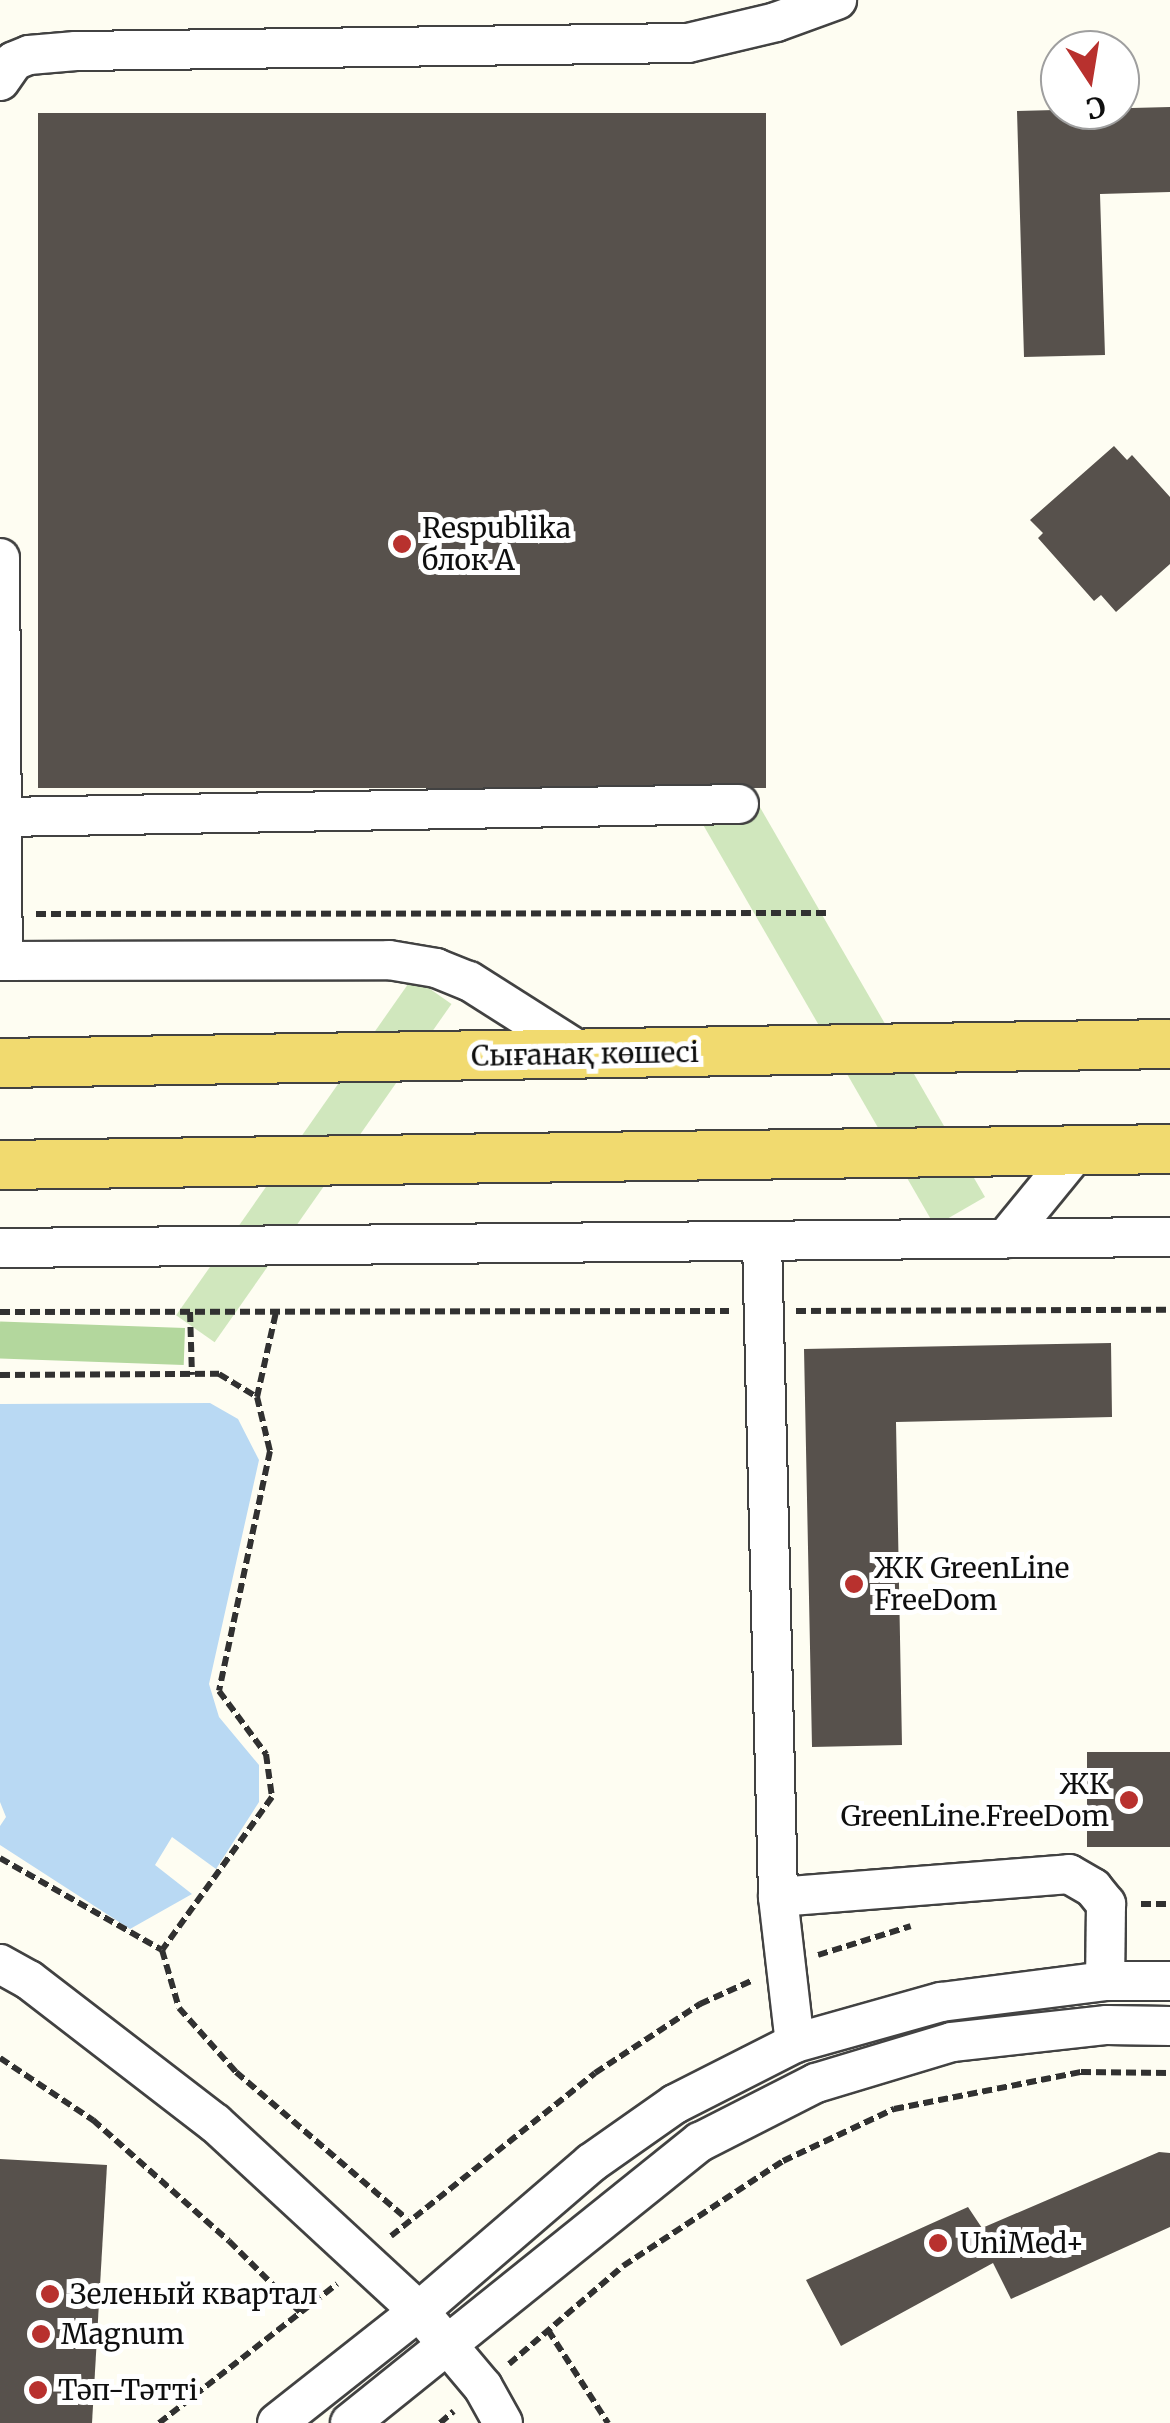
<!DOCTYPE html>
<html>
<head>
<meta charset="utf-8">
<style>
	body { margin:0 }
	#map { position:relative; width:1170px; height:2423px; overflow:hidden; background:#fefdf2; font-family:Merriweather,serif }
	div>[style] { position:absolute }
	.green>* { inset:0; background:#d0e7bd; transform-origin:0 0 }
	.forest>* { inset:0; background:#b3d79d; transform-origin:0 0 }
	.water>* { inset:0; background:#b9d9f3 }
	.building>* { inset:0; background:#57514c; transform-origin:0 0 }
	.path>* { height:6px; margin-top:-3px; transform-origin:0; background:repeating-linear-gradient(90deg,#313131 0 10px,transparent 0 15px) }
	.roads { filter:drop-shadow(2px 0 #424242) drop-shadow(-2px 0 #424242) drop-shadow(0 2px #424242) drop-shadow(0 -2px #424242) }
	.minor>* { height:38px; margin:-19px; padding:0 19px; transform-origin:19px; border-radius:19px; background:#fff }
	.major>* { height:48px; margin:-24px; padding:0 24px; transform-origin:24px; border-radius:24px; background:#f1da6f }
	.dots>* { width:28px; height:28px; translate:-50% -50%; box-sizing:border-box; border:5px solid #fff; border-radius:50% }
	span { translate:-50% -50%; white-space:nowrap; text-align:center; line-height:1.15; -webkit-text-stroke:10px #fff; paint-order:stroke }
	.poi-label { font-size:28px; color:#0f0f0f }
	.left { translate:0 -50%; text-align:left }
	.right { translate:-100% -50%; text-align:right }
	.street-label { font-size:28px; color:#0f0f0f }
	.north { position:absolute; left:1040px; top:30px; width:100px; height:100px; box-sizing:border-box; background:#fff; border:2px solid #9f9f9f; border-radius:50%; rotate:168deg; font-size:28px; font-weight:700; line-height:40px; text-align:center; color:#0f0f0f }
	.north::after { content:''; display:block; margin:auto; width:35px; height:45px; background:#b8312e; clip-path:polygon(50% 0,100% 100%,50% 72%,0 100%) }
</style>
</head>
<body>
<div id="map">
	<div class="green">
		<div style="left:413px;top:977px;width:47px;height:413px;rotate:35deg"></div>
		<div style="left:985px;top:1197px;width:58px;height:985px;rotate:150deg"></div>
	</div>
	<div class="forest">
		<div style="left:185px;top:1328px;width:37px;height:185px;rotate:92deg"></div>
	</div>
	<div class="water">
		<div style="clip-path:polygon(210px 1403px,238px 1419px,259px 1460px,209px 1684px,219px 1717px,259px 1765px,259px 1802px,216px 1869px,172px 1837px,155px 1865px,192px 1894px,130px 1929px,0 1845px,0 1826px,6px 1817px,0 1802px,0 1404px)"></div>
	</div>
	<div class="building">
		<div style="clip-path:polygon(1170px 107px,1170px 192px,1100px 194px,1105px 355px,1024px 357px,1017px 111px)"></div>
		<div style="left:38px;top:113px;width:728px;height:675px"></div>
		<div style="clip-path:polygon(1114px 446px,1127px 460px,1132px 455px,1170px 497px,1170px 564px,1116px 612px,1101px 595px,1094px 601px,1038px 538px,1043px 533px,1030px 520px)"></div>
		<div style="clip-path:polygon(1111px 1343px,1112px 1417px,896px 1422px,902px 1745px,812px 1747px,804px 1349px)"></div>
		<div style="left:1170px;top:1752px;width:95px;height:83px;rotate:90deg"></div>
		<div style="clip-path:polygon(1159px 2152px,1170px 2153px,1170px 2227px,1011px 2299px,993px 2263px,841px 2346px,806px 2280px,968px 2207px,982px 2228px)"></div>
		<div style="clip-path:polygon(0 2159px,107px 2165px,92px 2423px,0 2423px)"></div>
	</div>
	<div class="path">
		<div style="left:36px;top:914px;width:790px;rotate:-0.07deg"></div>
		<div style="left:796px;top:1311px;width:374px;rotate:-0.2deg"></div>
		<div style="left:0;top:1312px;width:729px;rotate:-0.08deg"></div>
		<div style="left:190px;top:1312px;width:63px;rotate:88.2deg"></div>
		<div style="left:0;top:1375px;width:219px;rotate:-0.3deg"></div>
		<div style="left:219px;top:1374px;width:44px;rotate:31.2deg"></div>
		<div style="left:257px;top:1397px;width:56px;rotate:76.5deg"></div>
		<div style="left:270px;top:1451px;width:245px;rotate:102deg"></div>
		<div style="left:219px;top:1691px;width:79px;rotate:53.3deg"></div>
		<div style="left:266px;top:1754px;width:43px;rotate:82.1deg"></div>
		<div style="left:272px;top:1797px;width:188px;rotate:125.7deg"></div>
		<div style="left:257px;top:1397px;width:87px;rotate:-77.4deg"></div>
		<div style="left:0;top:1858px;width:186px;rotate:29.6deg"></div>
		<div style="left:162px;top:1950px;width:60px;rotate:73.7deg"></div>
		<div style="left:179px;top:2008px;width:86px;rotate:48.3deg"></div>
		<div style="left:236px;top:2072px;width:225px;rotate:40.7deg"></div>
		<div style="left:1141px;top:1904px;width:29px"></div>
		<div style="left:818px;top:1955px;width:97px;rotate:-17.3deg"></div>
		<div style="left:0;top:2058px;width:112px;rotate:33.7deg"></div>
		<div style="left:93px;top:2120px;width:182px;rotate:41.7deg"></div>
		<div style="left:229px;top:2241px;width:102px;rotate:45deg"></div>
		<div style="left:391px;top:2236px;width:261px;rotate:-38.6deg"></div>
		<div style="left:595px;top:2073px;width:126px;rotate:-33.3deg"></div>
		<div style="left:700px;top:2004px;width:56px;rotate:-24.3deg"></div>
		<div style="left:548px;top:2330px;width:111px;rotate:57.2deg"></div>
		<div style="left:509px;top:2364px;width:150px;rotate:-40.7deg"></div>
		<div style="left:623px;top:2266px;width:191px;rotate:-33.3deg"></div>
		<div style="left:783px;top:2161px;width:123px;rotate:-25.1deg"></div>
		<div style="left:894px;top:2109px;width:191px;rotate:-11.2deg"></div>
		<div style="left:1081px;top:2072px;width:89px;rotate:0.6deg"></div>
		<div style="left:159px;top:2423px;width:226px;rotate:-38deg"></div>
		<div style="left:440px;top:2423px;width:18px;rotate:-41deg"></div>
	</div>
	<div class="roads">
		<div class="minor">
			<div style="left:0;top:81px;width:24px;rotate:-55deg"></div>
			<div style="left:14px;top:61px;width:16px;rotate:-22deg"></div>
			<div style="left:29px;top:55px;width:47px;rotate:-4.9deg"></div>
			<div style="left:76px;top:51px;width:612px;rotate:-0.75deg"></div>
			<div style="left:688px;top:43px;width:90px;rotate:-13.4deg"></div>
			<div style="left:776px;top:22px;width:65px;rotate:-19.8deg"></div>
			<div style="left:0;top:558px;width:403px;rotate:89.6deg"></div>
			<div style="left:3px;top:817px;width:736px;rotate:-1.01deg"></div>
			<div style="left:0;top:961px;width:389px;rotate:-0.1deg"></div>
			<div style="left:389px;top:960px;width:48px;rotate:9.7deg"></div>
			<div style="left:436px;top:968px;width:35px;rotate:22deg"></div>
			<div style="left:469px;top:981px;width:136px;rotate:32.4deg"></div>
			<div style="left:1006px;top:1238px;width:114px;rotate:-50.7deg"></div>
			<div style="left:762px;top:1241px;width:656px;rotate:88.6deg"></div>
			<div style="left:778px;top:1897px;width:147px;rotate:83.4deg"></div>
			<div style="left:0;top:1248px;width:1170px;rotate:-0.54deg"></div>
			<div style="left:778px;top:1897px;width:292px;rotate:-4.5deg"></div>
			<div style="left:1069px;top:1874px;width:28px;rotate:30deg"></div>
			<div style="left:1093px;top:1888px;width:21px;rotate:51deg"></div>
			<div style="left:1106px;top:1904px;width:77px;rotate:90.7deg"></div>
			<div style="left:0;top:1964px;width:33px;rotate:29deg"></div>
			<div style="left:29px;top:1980px;width:235px;rotate:37.6deg"></div>
			<div style="left:215px;top:2123px;width:277px;rotate:42.7deg"></div>
			<div style="left:419px;top:2311px;width:99px;rotate:49.9deg"></div>
			<div style="left:483px;top:2387px;width:41px;rotate:60.9deg"></div>
			<div style="left:277px;top:2423px;width:181px;rotate:-38.3deg"></div>
			<div style="left:419px;top:2311px;width:227px;rotate:-40.7deg"></div>
			<div style="left:591px;top:2163px;width:103px;rotate:-35.1deg"></div>
			<div style="left:675px;top:2104px;width:135px;rotate:-26.9deg"></div>
			<div style="left:795px;top:2043px;width:152px;rotate:-15.7deg"></div>
			<div style="left:941px;top:2002px;width:165px;rotate:-7.3deg"></div>
			<div style="left:1105px;top:1981px;width:65px"></div>
			<div style="left:350px;top:2423px;width:449px;rotate:-38.8deg"></div>
			<div style="left:700px;top:2142px;width:130px;rotate:-27deg"></div>
			<div style="left:816px;top:2083px;width:142px;rotate:-16.8deg"></div>
			<div style="left:952px;top:2042px;width:156px;rotate:-6.3deg"></div>
			<div style="left:1107px;top:2025px;width:63px;rotate:0.9deg"></div>
		</div>
		<div class="major">
			<div style="left:0;top:1063px;width:1170px;rotate:-0.93deg"></div>
			<div style="left:0;top:1165px;width:1170px;rotate:-0.78deg"></div>
		</div>
	</div>
	<div class="dots">
		<div style="left:402px;top:544px;background:#b8312e"></div>
		<div style="left:854px;top:1584px;background:#b8312e"></div>
		<div style="left:1129px;top:1800px;background:#b8312e"></div>
		<div style="left:938px;top:2243px;background:#b8312e"></div>
		<div style="left:50px;top:2294px;background:#b8312e"></div>
		<div style="left:41px;top:2334px;background:#b8312e"></div>
		<div style="left:38px;top:2390px;background:#b8312e"></div>
	</div>
	<div class="poi-label">
		<span class="left" style="left:422px;top:544px">Respublika<br>блок А</span>
		<span class="left" style="left:874px;top:1584px">ЖК GreenLine<br>FreeDom</span>
		<span class="right" style="left:1109px;top:1800px">ЖК<br>GreenLine.FreeDom</span>
		<span class="left" style="left:960px;top:2243px">UniMed+</span>
		<span class="left" style="left:70px;top:2294px">Зеленый квартал</span>
		<span class="left" style="left:61px;top:2334px">Magnum</span>
		<span class="left" style="left:58px;top:2390px">Тәп-Тәтті</span>
	</div>
	<div class="street-label">
		<span style="left:585px;top:1054px;rotate:-1deg">Сығанақ көшесі</span>
	</div>
	<div class="north">С</div>
</div>
</body>
</html>
